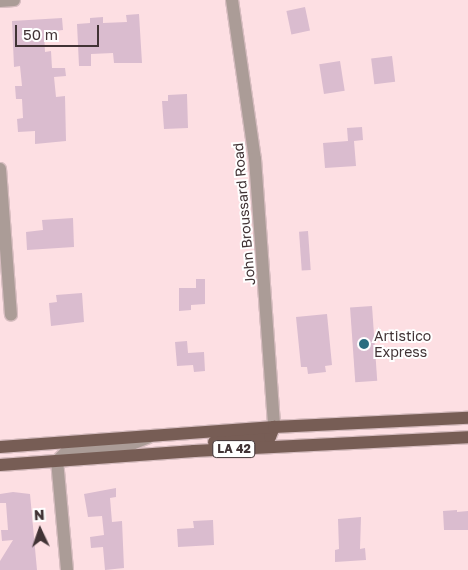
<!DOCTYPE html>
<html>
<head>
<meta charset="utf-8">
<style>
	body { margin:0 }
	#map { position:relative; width:468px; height:570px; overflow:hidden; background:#fddfe3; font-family:"Golos Text",sans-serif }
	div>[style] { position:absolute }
	.building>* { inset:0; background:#dabccf; transform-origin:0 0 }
	.roads { filter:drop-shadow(1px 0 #d7bdc0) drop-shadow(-1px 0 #d7bdc0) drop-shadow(0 1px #d7bdc0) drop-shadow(0 -1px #d7bdc0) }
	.street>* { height:12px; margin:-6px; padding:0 6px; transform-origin:6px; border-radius:6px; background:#ab9c97 }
	.primary>* { height:12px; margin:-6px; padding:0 6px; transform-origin:6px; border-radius:6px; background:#775d55 }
	.dots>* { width:14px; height:14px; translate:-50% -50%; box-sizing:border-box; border:2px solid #fff; border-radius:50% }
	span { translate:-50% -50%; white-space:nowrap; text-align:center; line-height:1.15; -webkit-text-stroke:4px #fff; paint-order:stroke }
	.shield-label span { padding:1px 4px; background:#fff; border:1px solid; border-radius:4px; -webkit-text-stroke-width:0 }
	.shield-label { font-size:12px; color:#413335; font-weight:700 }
	.street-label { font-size:14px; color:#413335 }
	.poi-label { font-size:14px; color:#413335 }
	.left { translate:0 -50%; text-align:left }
	.north { position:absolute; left:15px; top:505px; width:50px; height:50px; -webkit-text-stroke:4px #fff; paint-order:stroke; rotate:357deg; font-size:14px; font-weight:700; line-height:20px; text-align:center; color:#413335 }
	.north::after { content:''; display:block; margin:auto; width:18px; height:22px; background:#413335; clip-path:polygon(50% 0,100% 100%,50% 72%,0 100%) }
	.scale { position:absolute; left:15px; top:25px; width:84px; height:22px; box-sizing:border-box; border:2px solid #413335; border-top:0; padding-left:6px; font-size:15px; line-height:18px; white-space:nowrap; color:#413335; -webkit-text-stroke:4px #fff; paint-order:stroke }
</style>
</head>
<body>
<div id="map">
	<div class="building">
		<div style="left:305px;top:7px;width:24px;height:19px;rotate:78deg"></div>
		<div style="clip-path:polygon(139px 14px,142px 63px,114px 63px,113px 53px,91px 54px,91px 66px,79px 66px,77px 24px,90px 23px,90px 18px,103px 17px,103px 23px,127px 22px,126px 15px)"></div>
		<div style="clip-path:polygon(62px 18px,63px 30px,44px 32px,45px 52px,51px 51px,52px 68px,65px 68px,66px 76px,54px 77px,56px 97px,65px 96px,66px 141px,35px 144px,35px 131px,18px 132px,17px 119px,23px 118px,22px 99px,16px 99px,15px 86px,22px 86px,20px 66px,14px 67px,12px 21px)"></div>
		<div style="left:392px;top:56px;width:26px;height:21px;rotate:83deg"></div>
		<div style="left:340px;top:61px;width:30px;height:21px;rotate:81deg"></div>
		<div style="clip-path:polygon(187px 94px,188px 128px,164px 129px,162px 101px,168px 101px,168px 95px)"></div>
		<div style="clip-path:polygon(362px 127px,363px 140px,354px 141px,356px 166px,325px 168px,323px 143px,348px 141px,347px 128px)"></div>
		<div style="clip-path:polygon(73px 218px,74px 247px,27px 250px,26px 232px,43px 230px,42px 220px)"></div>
		<div style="left:308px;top:231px;width:39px;height:9px;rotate:86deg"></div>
		<div style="clip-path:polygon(196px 279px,205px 279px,205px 304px,191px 305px,191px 310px,179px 311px,179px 288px,196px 288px)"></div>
		<div style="clip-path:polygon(82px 293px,84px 322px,51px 326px,49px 303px,57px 302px,56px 295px)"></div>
		<div style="left:372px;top:306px;width:75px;height:22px;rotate:86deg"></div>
		<div style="clip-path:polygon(327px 314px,332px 365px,325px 366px,326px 372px,308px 374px,307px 367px,301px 367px,296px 317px)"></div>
		<div style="clip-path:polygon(187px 341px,188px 353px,204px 352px,205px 371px,194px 372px,193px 365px,177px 366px,175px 342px)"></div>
		<div style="clip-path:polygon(116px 488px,116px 497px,110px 498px,112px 522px,122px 521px,124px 568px,105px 570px,103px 547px,91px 548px,90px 537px,104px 535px,102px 516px,88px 517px,84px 494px)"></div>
		<div style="clip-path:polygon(13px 492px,30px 494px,37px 570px,0 570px,0 561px,13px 540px,2px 541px,1px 530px,8px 530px,6px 503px,0 503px,0 494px)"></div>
		<div style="clip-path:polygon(457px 510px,457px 512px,468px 511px,468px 530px,444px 530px,443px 511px)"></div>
		<div style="clip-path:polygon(361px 517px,360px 549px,365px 548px,366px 560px,335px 562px,335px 550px,339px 549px,338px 519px)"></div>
		<div style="clip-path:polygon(213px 520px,214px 545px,178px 547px,177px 529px,194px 528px,193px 521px)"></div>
	</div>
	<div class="roads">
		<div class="street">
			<div style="left:232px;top:0;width:161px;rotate:81.8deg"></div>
			<div style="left:255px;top:159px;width:269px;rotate:85.9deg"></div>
			<div style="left:0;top:1px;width:14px;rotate:-4deg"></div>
			<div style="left:0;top:169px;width:146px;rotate:85.7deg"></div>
			<div style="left:67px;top:570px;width:109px;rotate:-95.2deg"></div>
			<div style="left:57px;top:461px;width:16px;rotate:-45deg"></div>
			<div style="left:68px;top:450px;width:64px;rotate:-5.4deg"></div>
			<div style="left:132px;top:444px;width:18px;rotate:-22deg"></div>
		</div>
		<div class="primary">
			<div style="left:214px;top:442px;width:56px;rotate:-5.1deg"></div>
			<div style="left:270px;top:437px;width:11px;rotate:-68deg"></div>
			<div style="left:0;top:447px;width:275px;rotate:-4.2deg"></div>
			<div style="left:274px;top:427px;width:194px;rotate:-2.7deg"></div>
			<div style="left:0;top:465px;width:195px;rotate:-4.1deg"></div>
			<div style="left:194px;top:451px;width:274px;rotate:-2.9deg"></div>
		</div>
	</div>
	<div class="dots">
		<div style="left:364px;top:344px;background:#2c6d80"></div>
	</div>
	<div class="shield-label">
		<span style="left:234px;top:449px">LA 42</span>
	</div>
	<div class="street-label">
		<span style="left:244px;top:214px;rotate:-95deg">John Broussard Road</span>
	</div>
	<div class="poi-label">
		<span class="left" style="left:374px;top:344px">Artistico<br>Express</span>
	</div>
	<div class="north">N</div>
	<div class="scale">50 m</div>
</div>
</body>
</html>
